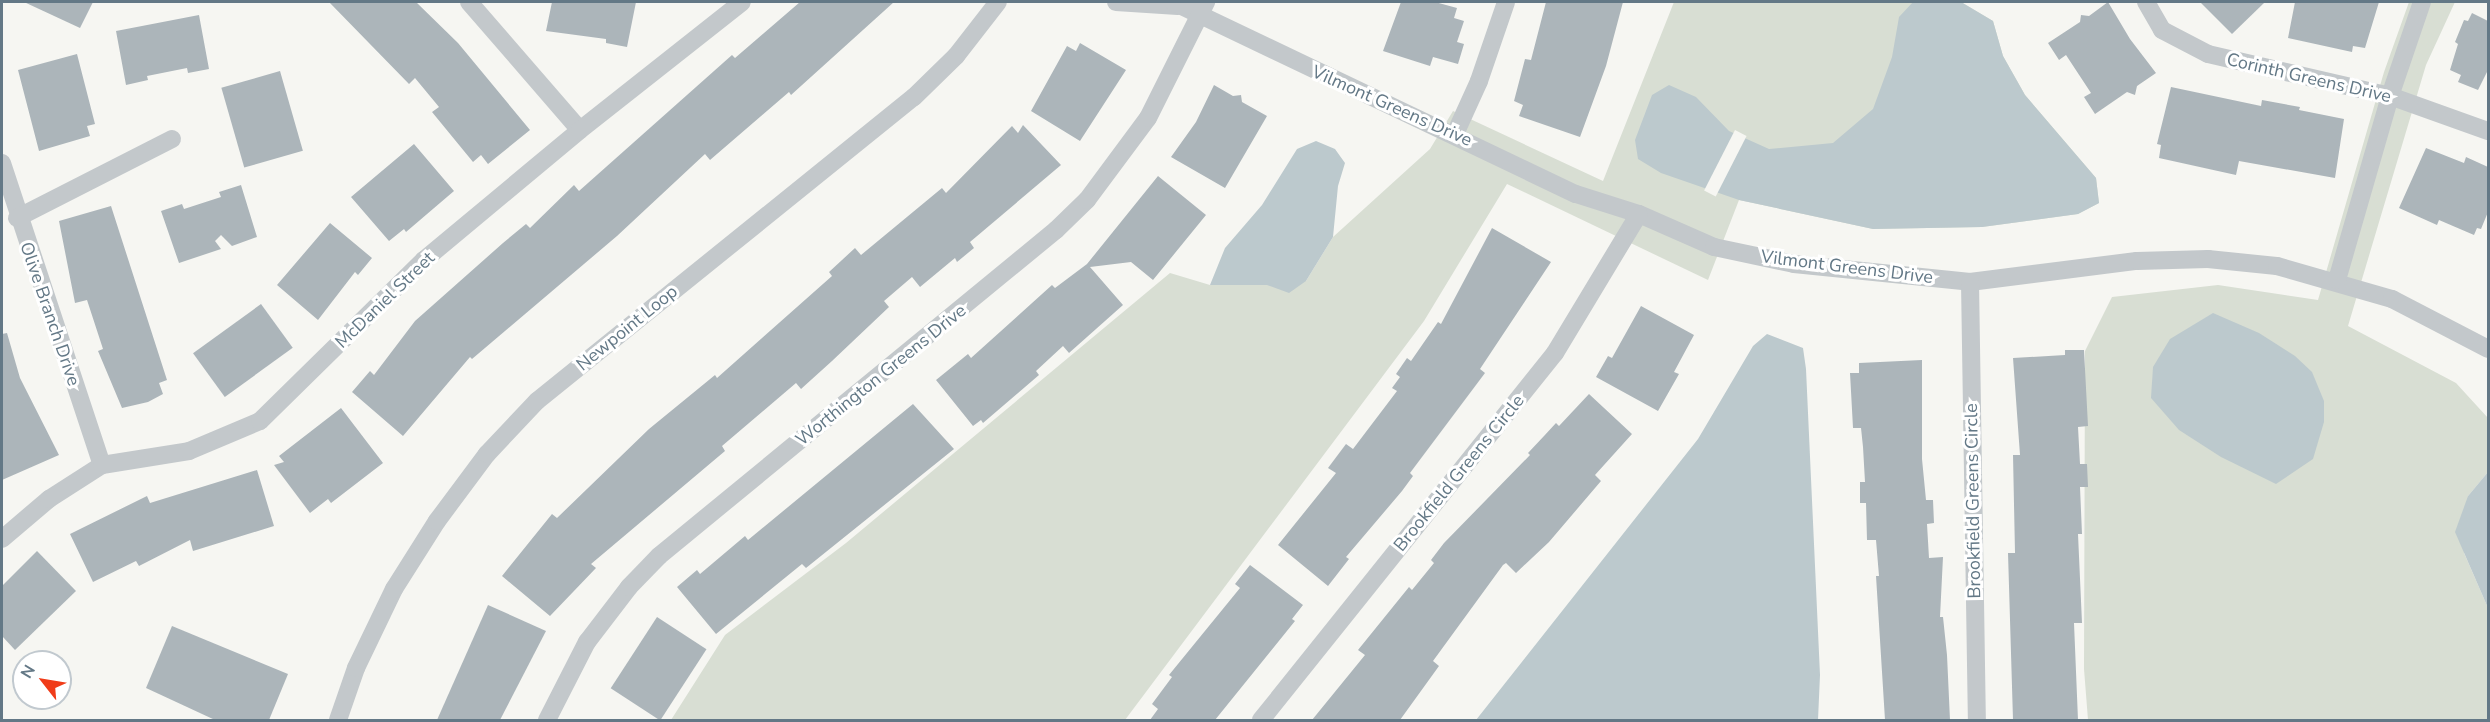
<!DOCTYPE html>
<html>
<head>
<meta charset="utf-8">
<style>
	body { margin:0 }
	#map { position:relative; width:2490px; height:722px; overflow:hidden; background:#f6f6f2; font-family:"Nunito Sans",sans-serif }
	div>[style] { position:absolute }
	.green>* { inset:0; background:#d8ded3 }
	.water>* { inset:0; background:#bcc9cd }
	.pier>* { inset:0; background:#f6f6f2; transform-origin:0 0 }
	.building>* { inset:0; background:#acb5ba; transform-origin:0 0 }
	.street>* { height:18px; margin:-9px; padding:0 9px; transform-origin:9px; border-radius:9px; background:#c3c8cb }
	span { translate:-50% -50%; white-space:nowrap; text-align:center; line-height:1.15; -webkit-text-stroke:6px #fff; paint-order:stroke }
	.street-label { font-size:18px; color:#637886 }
	.frame { position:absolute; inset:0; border:3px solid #637886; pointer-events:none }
	.north { position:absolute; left:12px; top:650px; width:60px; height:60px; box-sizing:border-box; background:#fff; border:2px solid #c1c9cf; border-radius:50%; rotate:301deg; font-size:16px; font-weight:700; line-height:24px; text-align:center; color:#637886 }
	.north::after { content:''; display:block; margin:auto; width:21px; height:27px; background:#f03c19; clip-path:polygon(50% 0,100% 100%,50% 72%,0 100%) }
</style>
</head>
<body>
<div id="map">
	<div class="green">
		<div style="clip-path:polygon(1674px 2px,1961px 2px,1993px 21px,2003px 56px,2025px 95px,2096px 178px,2099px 203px,2078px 214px,1982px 227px,1873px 229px,1739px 200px,1708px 280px,1507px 184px,1424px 321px,1125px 720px,671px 720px,725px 635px,846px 543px,1170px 273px,1210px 285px,1306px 281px,1333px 237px,1430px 149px,1453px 111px,1603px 181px)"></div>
		<div style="clip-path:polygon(2409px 2px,2455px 2px,2426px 65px,2348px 326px,2456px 383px,2488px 418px,2488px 472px,2468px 496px,2464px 553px,2488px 608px,2488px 720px,2088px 720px,2084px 669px,2085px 351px,2112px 297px,2218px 285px,2318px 300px,2384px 72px)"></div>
	</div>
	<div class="water">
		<div style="clip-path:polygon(1913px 2px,1961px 2px,1993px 21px,2003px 56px,2025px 95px,2096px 178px,2099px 203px,2078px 214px,1982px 227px,1873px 229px,1739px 200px,1661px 173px,1638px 159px,1635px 140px,1652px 95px,1669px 85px,1696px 97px,1729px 131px,1769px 149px,1833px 143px,1873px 109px,1892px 57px,1899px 17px)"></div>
		<div style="clip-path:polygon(1316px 141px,1335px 149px,1345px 163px,1338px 186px,1333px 237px,1306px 281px,1289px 293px,1267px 285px,1210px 285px,1225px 248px,1262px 205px,1297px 149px)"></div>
		<div style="clip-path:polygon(2213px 313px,2259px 333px,2295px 356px,2312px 372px,2324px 401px,2324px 422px,2313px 459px,2276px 484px,2221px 457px,2179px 430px,2151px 398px,2153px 367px,2170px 339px)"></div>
		<div style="clip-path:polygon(1767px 334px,1803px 348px,1806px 369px,1820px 675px,1818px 720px,1476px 720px,1698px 439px,1753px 346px)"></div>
		<div style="clip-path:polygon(2488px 472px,2488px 608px,2455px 532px,2468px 496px)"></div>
	</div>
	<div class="pier">
		<div style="left:1735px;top:130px;width:13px;height:68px;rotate:27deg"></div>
	</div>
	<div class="building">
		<div style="clip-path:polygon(24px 2px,93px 2px,80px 28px)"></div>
		<div style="clip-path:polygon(329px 2px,416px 2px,458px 43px,530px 130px,488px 164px,481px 155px,473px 162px,432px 112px,439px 107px,415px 78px,409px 84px)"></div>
		<div style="clip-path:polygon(552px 2px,636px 2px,627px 47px,606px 43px,606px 39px,546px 31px)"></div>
		<div style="clip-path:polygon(800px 2px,894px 2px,791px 95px,789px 92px,710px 160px,705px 154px,617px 236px,472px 359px,470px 357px,403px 436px,352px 392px,370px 371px,374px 375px,415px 321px,503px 243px,526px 224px,530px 228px,574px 185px,579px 191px,732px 55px,735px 58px)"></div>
		<div style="clip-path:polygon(1401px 2px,1435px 2px,1457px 8px,1454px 18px,1464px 21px,1457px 42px,1464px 44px,1458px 64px,1433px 57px,1430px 66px,1383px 51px)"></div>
		<div style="clip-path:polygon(1546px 2px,1623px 2px,1606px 66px,1580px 137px,1519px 116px,1523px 105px,1514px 101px,1525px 59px,1531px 60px)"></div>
		<div style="clip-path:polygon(2108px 2px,2130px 39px,2156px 73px,2137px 86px,2135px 95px,2127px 92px,2095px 114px,2084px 97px,2091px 93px,2066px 55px,2059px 60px,2048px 43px,2080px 22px,2081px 15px,2089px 16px)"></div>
		<div style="clip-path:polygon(2200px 2px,2265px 2px,2232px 34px)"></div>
		<div style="clip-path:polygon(2295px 2px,2379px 2px,2365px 48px,2353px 46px,2352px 52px,2288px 38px)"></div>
		<div style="clip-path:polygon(2472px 13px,2488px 21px,2488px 70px,2478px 90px,2458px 82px,2461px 75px,2450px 70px,2458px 44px,2455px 42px,2464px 20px,2468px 21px)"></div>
		<div style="clip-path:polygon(199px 15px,209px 69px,188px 73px,187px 68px,147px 76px,148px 80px,126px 85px,116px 31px)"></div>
		<div style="clip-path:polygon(1080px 43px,1126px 70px,1080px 141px,1031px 111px,1067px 46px,1076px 51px)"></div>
		<div style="clip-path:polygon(77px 54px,95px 124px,87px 126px,90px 136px,39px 151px,18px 70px)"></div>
		<div style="left:280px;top:71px;width:83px;height:61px;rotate:74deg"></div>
		<div style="clip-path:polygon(1214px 85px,1233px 96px,1241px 95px,1242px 102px,1267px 116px,1225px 188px,1171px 157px,1196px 122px)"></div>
		<div style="clip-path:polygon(2171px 87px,2261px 106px,2262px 100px,2300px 107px,2299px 110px,2344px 119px,2335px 178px,2239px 161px,2236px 175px,2159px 158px,2161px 145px,2157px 144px)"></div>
		<div style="clip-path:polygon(1023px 125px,1061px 165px,970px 242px,974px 248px,957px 262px,955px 258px,920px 287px,912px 277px,884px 301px,889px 307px,832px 361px,801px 389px,796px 383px,722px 446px,725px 451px,591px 564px,596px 568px,550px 616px,502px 576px,552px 514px,557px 518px,649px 429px,715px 375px,717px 378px,832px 276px,829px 272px,855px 248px,861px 255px,942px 188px,946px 193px,1012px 126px,1018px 133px)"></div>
		<div style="clip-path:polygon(414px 144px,454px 191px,406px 232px,404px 229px,389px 241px,351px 197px)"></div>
		<div style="clip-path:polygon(2426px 148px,2464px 163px,2466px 157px,2488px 167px,2488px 212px,2481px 229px,2477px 228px,2474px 235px,2439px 220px,2437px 225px,2399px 208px)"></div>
		<div style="clip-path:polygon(1158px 176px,1206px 215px,1153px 280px,1131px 262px,1090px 267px,1123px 305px,1069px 353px,1063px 346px,1036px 371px,1039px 375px,983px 423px,981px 420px,973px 426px,936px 380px,968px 354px,971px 358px,1052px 285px,1055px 288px,1087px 264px)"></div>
		<div style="clip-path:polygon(241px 185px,257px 237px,232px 246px,221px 235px,215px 241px,221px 249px,179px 263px,161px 211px,182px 204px,184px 209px,221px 197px,219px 192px)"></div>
		<div style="clip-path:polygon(111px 206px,167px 380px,159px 383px,163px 394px,148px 402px,122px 408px,98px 351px,103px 349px,87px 300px,75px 303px,59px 221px)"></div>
		<div style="clip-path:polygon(330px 223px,372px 258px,358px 275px,355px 272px,318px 320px,277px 285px)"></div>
		<div style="clip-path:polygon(1492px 228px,1551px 262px,1480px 369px,1485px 373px,1410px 473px,1413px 476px,1402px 491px,1346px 557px,1349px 559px,1328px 586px,1278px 545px,1336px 473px,1328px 468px,1346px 444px,1353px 449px,1397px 391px,1392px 388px,1400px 377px,1396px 374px,1407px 358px,1411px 361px,1438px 322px,1441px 324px)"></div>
		<div style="left:261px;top:304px;width:54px;height:84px;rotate:54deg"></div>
		<div style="clip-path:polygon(1641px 306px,1694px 335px,1674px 372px,1679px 374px,1658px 411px,1596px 377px,1608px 356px,1612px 358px)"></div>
		<div style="clip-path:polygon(7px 333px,20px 378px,59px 455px,2px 480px,2px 334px)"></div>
		<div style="clip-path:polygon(2065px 350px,2084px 350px,2088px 426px,2078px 427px,2080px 464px,2087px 464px,2088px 487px,2080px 487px,2082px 534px,2078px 534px,2082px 623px,2074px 623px,2078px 720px,2013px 720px,2008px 553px,2015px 553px,2013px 455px,2020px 455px,2013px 358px,2065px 355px)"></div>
		<div style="clip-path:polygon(1922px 360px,1922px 459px,1926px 500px,1933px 500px,1934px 523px,1927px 524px,1929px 558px,1943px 557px,1940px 617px,1943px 617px,1947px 655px,1950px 720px,1885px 720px,1876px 576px,1879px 576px,1876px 540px,1867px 540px,1866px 503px,1860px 503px,1860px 482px,1865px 482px,1863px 447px,1861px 428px,1853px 428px,1850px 373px,1859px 373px,1859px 363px)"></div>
		<div style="clip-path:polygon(1589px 394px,1632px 434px,1595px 475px,1601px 481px,1549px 542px,1516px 573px,1506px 563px,1503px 565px,1433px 661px,1439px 666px,1400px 720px,1312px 720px,1365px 655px,1358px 650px,1409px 587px,1412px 590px,1434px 563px,1431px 560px,1444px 543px,1530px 455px,1528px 453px,1544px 436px,1556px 423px,1559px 426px)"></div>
		<div style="clip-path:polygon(913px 404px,954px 449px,806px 568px,802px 564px,716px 634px,677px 587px,697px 570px,700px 574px,745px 536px,748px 540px)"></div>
		<div style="clip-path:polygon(341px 408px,383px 463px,331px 503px,328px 499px,310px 513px,274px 465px,284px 462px,279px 456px)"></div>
		<div style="clip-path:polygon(257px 470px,274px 526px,193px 551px,190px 540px,139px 566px,136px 561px,93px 582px,70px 534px,147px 496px,150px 503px)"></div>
		<div style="clip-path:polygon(37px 551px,76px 591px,15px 650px,2px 636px,2px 586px)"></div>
		<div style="clip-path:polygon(1250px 565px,1303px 605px,1292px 619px,1295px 621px,1215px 720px,1150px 720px,1158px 709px,1152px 704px,1172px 677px,1169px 675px,1240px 588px,1235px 584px)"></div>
		<div style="clip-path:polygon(488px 605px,546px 631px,500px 720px,437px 720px)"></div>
		<div style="left:657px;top:617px;width:59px;height:85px;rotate:33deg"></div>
		<div style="clip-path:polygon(172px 626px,288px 674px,269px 720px,215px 720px,146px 688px)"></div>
	</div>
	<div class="street">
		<div style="left:469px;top:2px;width:169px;rotate:49.1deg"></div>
		<div style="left:1116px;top:2px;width:62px;rotate:3.7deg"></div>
		<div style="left:1173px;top:2px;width:446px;rotate:25.5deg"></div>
		<div style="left:1576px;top:194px;width:66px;rotate:17.6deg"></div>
		<div style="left:1639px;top:214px;width:82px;rotate:23.7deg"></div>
		<div style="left:1714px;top:247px;width:82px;rotate:12deg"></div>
		<div style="left:1794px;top:264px;width:177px;rotate:5.8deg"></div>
		<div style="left:1970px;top:282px;width:168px;rotate:-7.2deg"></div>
		<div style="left:2137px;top:261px;width:71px;rotate:-1.6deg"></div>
		<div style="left:2208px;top:259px;width:69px;rotate:5.8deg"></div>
		<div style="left:2277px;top:266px;width:120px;rotate:16deg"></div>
		<div style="left:2392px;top:299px;width:108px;rotate:27.5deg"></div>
		<div style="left:2146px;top:2px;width:32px;rotate:60deg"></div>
		<div style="left:2162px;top:30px;width:52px;rotate:27.6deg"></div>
		<div style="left:2208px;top:54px;width:187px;rotate:13deg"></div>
		<div style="left:2390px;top:96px;width:104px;rotate:19.7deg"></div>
		<div style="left:1455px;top:134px;width:58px;rotate:-65.6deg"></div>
		<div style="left:1479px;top:81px;width:83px;rotate:-71.1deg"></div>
		<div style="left:2px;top:163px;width:318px;rotate:71.7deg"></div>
		<div style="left:17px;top:218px;width:174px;rotate:-27deg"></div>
		<div style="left:2337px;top:280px;width:191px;rotate:-73.9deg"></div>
		<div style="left:2390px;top:96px;width:99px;rotate:-71.2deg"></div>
		<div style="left:1970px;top:282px;width:438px;rotate:89.1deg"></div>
		<div style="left:2px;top:539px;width:62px;rotate:-40.4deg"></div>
		<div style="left:49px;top:499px;width:63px;rotate:-32.7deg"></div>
		<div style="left:102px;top:465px;width:88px;rotate:-9.1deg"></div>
		<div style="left:189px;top:451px;width:77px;rotate:-22.9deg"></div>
		<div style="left:260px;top:421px;width:230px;rotate:-44.5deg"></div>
		<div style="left:424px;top:260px;width:203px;rotate:-39.8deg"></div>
		<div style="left:580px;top:130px;width:206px;rotate:-38.3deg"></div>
		<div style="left:338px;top:720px;width:55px;rotate:-70.9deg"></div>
		<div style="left:356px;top:668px;width:88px;rotate:-64.3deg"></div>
		<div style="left:394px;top:589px;width:80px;rotate:-57.7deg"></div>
		<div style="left:437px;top:521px;width:84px;rotate:-53.3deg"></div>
		<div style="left:487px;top:454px;width:73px;rotate:-46.7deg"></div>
		<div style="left:537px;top:401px;width:484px;rotate:-38.9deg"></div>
		<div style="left:914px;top:97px;width:59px;rotate:-44.3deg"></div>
		<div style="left:956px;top:56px;width:68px;rotate:-52.1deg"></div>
		<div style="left:547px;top:720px;width:88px;rotate:-62.9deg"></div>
		<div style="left:587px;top:642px;width:69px;rotate:-52.6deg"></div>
		<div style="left:629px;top:587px;width:43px;rotate:-45.9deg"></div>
		<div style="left:659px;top:556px;width:514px;rotate:-39.39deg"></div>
		<div style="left:1056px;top:230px;width:43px;rotate:-44.1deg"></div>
		<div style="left:1087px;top:200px;width:102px;rotate:-53.4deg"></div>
		<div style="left:1148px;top:118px;width:130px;rotate:-63.4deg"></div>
		<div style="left:1261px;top:720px;width:470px;rotate:-51.3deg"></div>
		<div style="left:1555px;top:353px;width:162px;rotate:-58.9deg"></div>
	</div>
	<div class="street-label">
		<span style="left:2309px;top:78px;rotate:13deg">Corinth Greens Drive</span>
		<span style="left:1392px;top:106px;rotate:24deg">Vilmont Greens Drive</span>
		<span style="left:1847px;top:267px;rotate:7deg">Vilmont Greens Drive</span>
		<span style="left:385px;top:300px;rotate:-44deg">McDaniel Street</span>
		<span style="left:50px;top:314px;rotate:71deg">Olive Branch Drive</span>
		<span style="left:627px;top:328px;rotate:-39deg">Newpoint Loop</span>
		<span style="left:881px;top:375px;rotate:-39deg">Worthington Greens Drive</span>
		<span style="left:1459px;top:473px;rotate:-51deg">Brookfield Greens Circle</span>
		<span style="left:1973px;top:501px;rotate:-91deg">Brookfield Greens Circle</span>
	</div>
	<div class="frame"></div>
	<div class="north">N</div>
</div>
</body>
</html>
